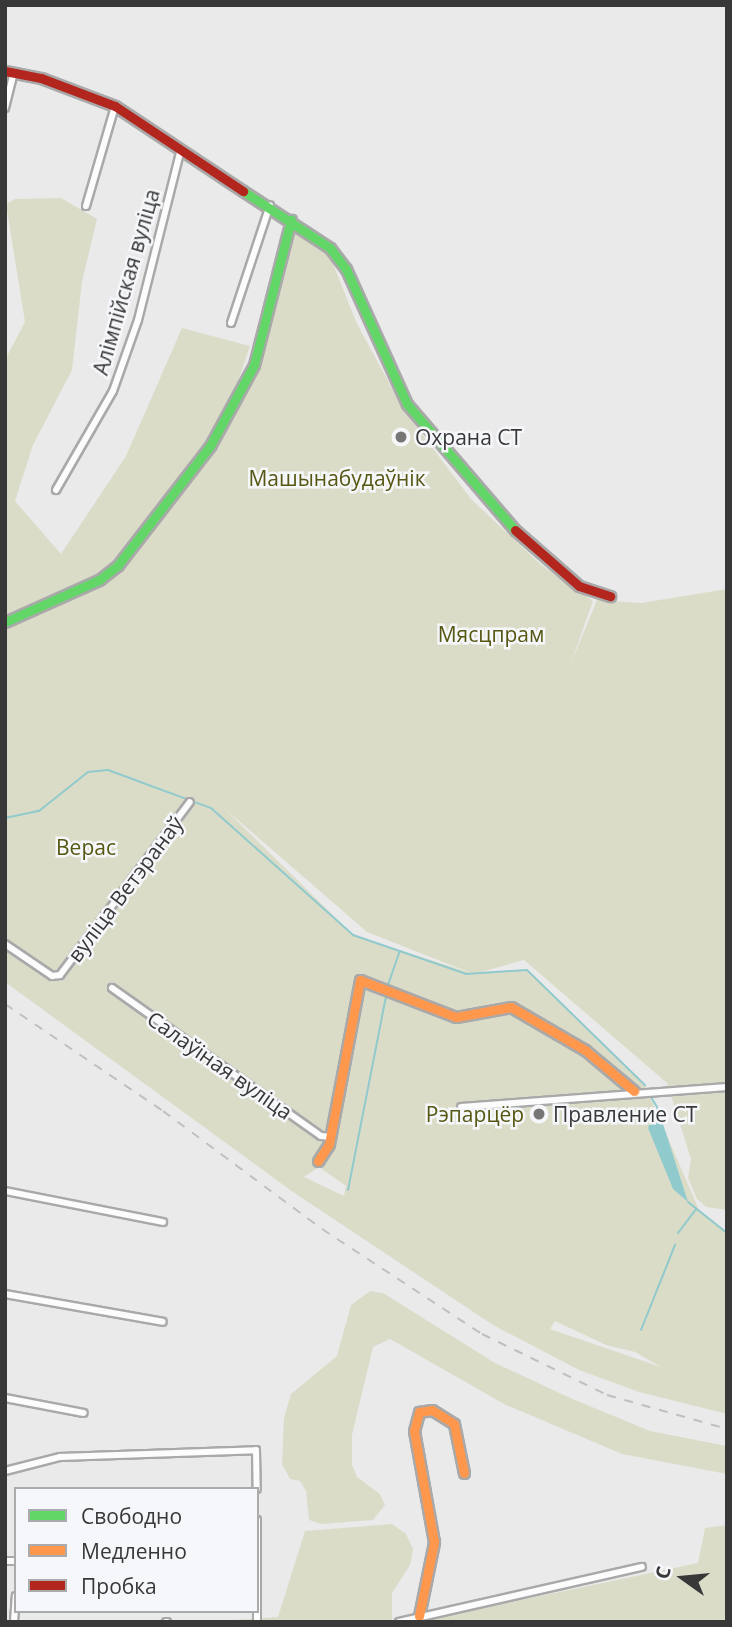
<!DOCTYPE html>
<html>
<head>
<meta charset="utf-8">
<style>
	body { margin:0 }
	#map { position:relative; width:732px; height:1627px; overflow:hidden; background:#eaeaeb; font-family:"Open Sans",sans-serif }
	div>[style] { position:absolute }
	.green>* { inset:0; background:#dbdcc8 }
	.water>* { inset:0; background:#91cacc }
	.stream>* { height:2px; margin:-1px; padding:0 1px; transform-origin:1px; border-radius:1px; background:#91cacc }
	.roads { filter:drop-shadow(2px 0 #a9a9aa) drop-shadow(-2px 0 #a9a9aa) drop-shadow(0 2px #a9a9aa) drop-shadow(0 -2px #a9a9aa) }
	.street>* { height:6px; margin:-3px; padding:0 3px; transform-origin:3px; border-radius:3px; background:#fcfcfc }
	.fast>* { height:9px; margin:-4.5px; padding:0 4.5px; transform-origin:4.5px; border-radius:4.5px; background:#63d668 }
	.slow>* { height:9px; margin:-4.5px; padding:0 4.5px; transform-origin:4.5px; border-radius:4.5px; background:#ff974d }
	.jam>* { height:9px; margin:-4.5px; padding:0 4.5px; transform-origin:4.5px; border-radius:4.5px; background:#b3261e }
	.rail>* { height:2px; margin-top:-1px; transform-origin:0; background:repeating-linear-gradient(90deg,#bfbfbf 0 9px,transparent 0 18px) }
	.dots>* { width:19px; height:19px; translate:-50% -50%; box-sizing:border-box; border:4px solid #f6f7fa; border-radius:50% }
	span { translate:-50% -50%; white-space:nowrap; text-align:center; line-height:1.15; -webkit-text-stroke:5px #f6f7fa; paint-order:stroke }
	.street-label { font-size:21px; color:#383839 }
	.poi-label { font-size:21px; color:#383839 }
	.left { translate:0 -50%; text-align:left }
	.park-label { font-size:21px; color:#565712 }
	.frame { position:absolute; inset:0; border:7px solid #383839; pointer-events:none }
	.legend { position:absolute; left:14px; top:1487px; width:245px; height:126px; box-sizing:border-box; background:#f6f7fa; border:2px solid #aaabad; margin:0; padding:9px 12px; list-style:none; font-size:21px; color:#383839 }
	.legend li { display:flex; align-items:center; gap:14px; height:35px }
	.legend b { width:35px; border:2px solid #aaabad }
	.north { position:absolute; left:648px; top:1543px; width:70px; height:70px; -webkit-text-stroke:5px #f6f7fa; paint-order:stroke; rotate:285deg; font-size:19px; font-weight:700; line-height:28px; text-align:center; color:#383839 }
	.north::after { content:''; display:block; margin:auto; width:24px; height:32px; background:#383839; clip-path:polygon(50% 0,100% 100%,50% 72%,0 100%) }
</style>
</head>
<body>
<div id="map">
	<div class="green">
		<div style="clip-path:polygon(evenodd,61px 198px,97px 219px,82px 282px,72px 370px,33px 445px,15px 501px,61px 554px,126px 456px,182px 328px,250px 346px,221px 432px,257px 368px,293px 229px,330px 256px,357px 324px,404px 410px,471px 499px,540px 564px,593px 601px,571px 663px,597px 600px,641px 603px,727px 589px,727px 1210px,706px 1207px,697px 1199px,688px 1178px,691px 1159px,667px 1083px,524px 960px,481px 972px,527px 970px,645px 1085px,700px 1212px,727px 1233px,727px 1414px,639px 1392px,579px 1370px,493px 1325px,293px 1192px,5px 982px,5px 360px,25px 322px,6px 204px,15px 199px,61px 198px,224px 808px,367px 932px,471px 973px,353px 935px,224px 808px,61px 198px,319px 1167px,346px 1186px,344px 1196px,304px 1177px,319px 1167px,61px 198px,555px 1321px,606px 1345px,635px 1352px,661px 1367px,550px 1329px,555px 1321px)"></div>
		<div style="clip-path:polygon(370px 1291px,383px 1293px,495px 1363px,568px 1397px,650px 1431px,727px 1446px,727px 1474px,622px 1454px,506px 1405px,390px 1339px,373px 1347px,352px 1435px,352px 1465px,357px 1477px,380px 1494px,385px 1505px,373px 1520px,321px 1524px,309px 1520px,306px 1491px,300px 1481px,290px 1479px,282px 1464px,284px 1418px,291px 1394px,337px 1356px,351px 1305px)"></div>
		<div style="clip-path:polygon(392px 1524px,406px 1534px,413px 1549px,410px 1565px,392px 1593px,392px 1622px,202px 1622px,278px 1617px,305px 1531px)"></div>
		<div style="clip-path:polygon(727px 1525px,727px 1622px,394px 1622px,444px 1616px,698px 1563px,705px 1528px)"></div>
	</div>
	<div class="water">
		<div style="clip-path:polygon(657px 1107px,666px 1133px,688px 1202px,673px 1189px,648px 1128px)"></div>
	</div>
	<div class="stream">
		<div style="left:5px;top:818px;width:35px;rotate:-12deg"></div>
		<div style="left:39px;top:811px;width:63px;rotate:-38.5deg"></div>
		<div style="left:88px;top:772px;width:20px;rotate:-6deg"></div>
		<div style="left:108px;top:770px;width:110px;rotate:20.3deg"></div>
		<div style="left:211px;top:808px;width:191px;rotate:41.8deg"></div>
		<div style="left:353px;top:935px;width:120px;rotate:19deg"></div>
		<div style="left:466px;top:974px;width:61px;rotate:-3.8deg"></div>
		<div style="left:527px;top:970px;width:165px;rotate:44.3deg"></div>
		<div style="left:388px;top:985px;width:36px;rotate:-71deg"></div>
		<div style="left:651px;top:1097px;width:12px;rotate:59deg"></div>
		<div style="left:348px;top:1190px;width:198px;rotate:-78.9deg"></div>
		<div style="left:688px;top:1202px;width:50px;rotate:38.5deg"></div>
		<div style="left:678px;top:1233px;width:30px;rotate:-53deg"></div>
		<div style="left:641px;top:1330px;width:92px;rotate:-68.2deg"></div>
	</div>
	<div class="roads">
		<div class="street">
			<div style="left:5px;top:108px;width:36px;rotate:-76deg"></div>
			<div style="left:86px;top:206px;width:104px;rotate:-73.8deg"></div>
			<div style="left:231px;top:323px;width:124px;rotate:-71.7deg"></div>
			<div style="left:56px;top:490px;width:114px;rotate:-60.1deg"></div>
			<div style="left:113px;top:391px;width:75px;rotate:-70.6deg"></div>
			<div style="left:138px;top:320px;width:176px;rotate:-75.9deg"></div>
			<div style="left:5px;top:944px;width:57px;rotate:34.2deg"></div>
			<div style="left:52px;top:976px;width:8px;rotate:-7deg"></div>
			<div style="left:60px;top:975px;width:216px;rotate:-53.1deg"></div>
			<div style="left:112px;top:988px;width:256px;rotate:35.3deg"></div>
			<div style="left:321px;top:1136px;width:10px;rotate:6deg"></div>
			<div style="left:461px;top:1107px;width:267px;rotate:-4.3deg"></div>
			<div style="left:5px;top:1191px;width:161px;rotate:11.1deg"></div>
			<div style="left:5px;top:1294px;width:160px;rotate:10deg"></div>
			<div style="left:5px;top:1398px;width:80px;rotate:10.8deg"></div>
			<div style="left:5px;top:1471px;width:57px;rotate:-14.3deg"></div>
			<div style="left:60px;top:1457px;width:196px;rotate:-2deg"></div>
			<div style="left:256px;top:1450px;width:39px;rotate:89deg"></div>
			<div style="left:257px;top:1520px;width:102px;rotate:90deg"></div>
			<div style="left:5px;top:1561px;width:11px"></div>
			<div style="left:14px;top:1622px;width:26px;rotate:-86deg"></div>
			<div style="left:166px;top:1622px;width:1px"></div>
			<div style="left:399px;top:1622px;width:249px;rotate:-12.8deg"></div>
		</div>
		<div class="fast">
			<div style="left:243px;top:191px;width:104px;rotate:33.2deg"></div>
			<div style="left:330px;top:248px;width:26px;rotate:53deg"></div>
			<div style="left:346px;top:269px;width:148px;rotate:65.7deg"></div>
			<div style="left:407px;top:404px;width:166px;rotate:49.4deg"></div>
			<div style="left:5px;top:622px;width:103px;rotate:-24.1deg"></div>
			<div style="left:99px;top:580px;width:24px;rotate:-38deg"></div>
			<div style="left:118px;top:565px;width:150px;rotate:-52.3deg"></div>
			<div style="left:210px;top:446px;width:92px;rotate:-61.5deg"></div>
			<div style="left:254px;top:365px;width:150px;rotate:-75.7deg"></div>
		</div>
		<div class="slow">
			<div style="left:318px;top:1161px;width:20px;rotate:-57deg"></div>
			<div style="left:329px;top:1144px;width:167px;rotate:-79.3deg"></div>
			<div style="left:360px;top:980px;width:103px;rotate:21.1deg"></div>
			<div style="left:456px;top:1017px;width:56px;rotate:-10.3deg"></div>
			<div style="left:511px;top:1007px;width:86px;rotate:30.2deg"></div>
			<div style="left:585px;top:1050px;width:64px;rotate:39.9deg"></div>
			<div style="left:419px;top:1616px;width:76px;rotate:-78.5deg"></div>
			<div style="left:434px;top:1542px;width:113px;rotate:-100.2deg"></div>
			<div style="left:414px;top:1431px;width:20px;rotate:-75deg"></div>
			<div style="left:419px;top:1412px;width:13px;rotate:-9deg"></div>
			<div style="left:432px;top:1410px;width:26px;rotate:32deg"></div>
			<div style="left:454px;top:1424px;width:50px;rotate:78.5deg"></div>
		</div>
		<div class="jam">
			<div style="left:5px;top:71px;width:37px;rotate:11deg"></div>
			<div style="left:41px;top:78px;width:79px;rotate:20.7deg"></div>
			<div style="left:115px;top:106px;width:154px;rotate:33.6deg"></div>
			<div style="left:515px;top:530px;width:85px;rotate:41.2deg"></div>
			<div style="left:579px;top:586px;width:33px;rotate:18deg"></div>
		</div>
	</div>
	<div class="rail">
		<div style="left:5px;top:1004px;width:191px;rotate:34.1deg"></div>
		<div style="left:163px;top:1111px;width:198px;rotate:36.6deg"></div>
		<div style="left:322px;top:1229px;width:191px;rotate:33.3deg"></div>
		<div style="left:482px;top:1334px;width:139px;rotate:26deg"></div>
		<div style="left:607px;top:1395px;width:125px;rotate:15.8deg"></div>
	</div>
	<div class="dots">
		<div style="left:401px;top:437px;background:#767677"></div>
		<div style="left:539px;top:1114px;background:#767677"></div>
	</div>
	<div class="street-label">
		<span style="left:126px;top:282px;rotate:-74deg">Алімпійская вуліца</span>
		<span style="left:125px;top:889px;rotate:-53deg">вуліца Ветэранаў</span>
		<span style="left:220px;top:1065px;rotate:35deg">Салаўіная вуліца</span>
	</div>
	<div class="poi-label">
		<span class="left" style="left:415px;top:437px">Охрана СТ</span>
		<span class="left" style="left:553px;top:1114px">Правление СТ</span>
	</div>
	<div class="park-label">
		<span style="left:337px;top:478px">Машынабудаўнік</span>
		<span style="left:491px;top:634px">Мясцпрам</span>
		<span style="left:86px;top:847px">Верас</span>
		<span style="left:475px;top:1114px">Рэпарцёр</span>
	</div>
	<div class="frame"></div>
	<ul class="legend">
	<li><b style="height:9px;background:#63d668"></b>Свободно</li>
	<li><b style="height:9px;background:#ff974d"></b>Медленно</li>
	<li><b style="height:9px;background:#b3261e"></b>Пробка</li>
	</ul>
	<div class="north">С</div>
</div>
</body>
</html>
